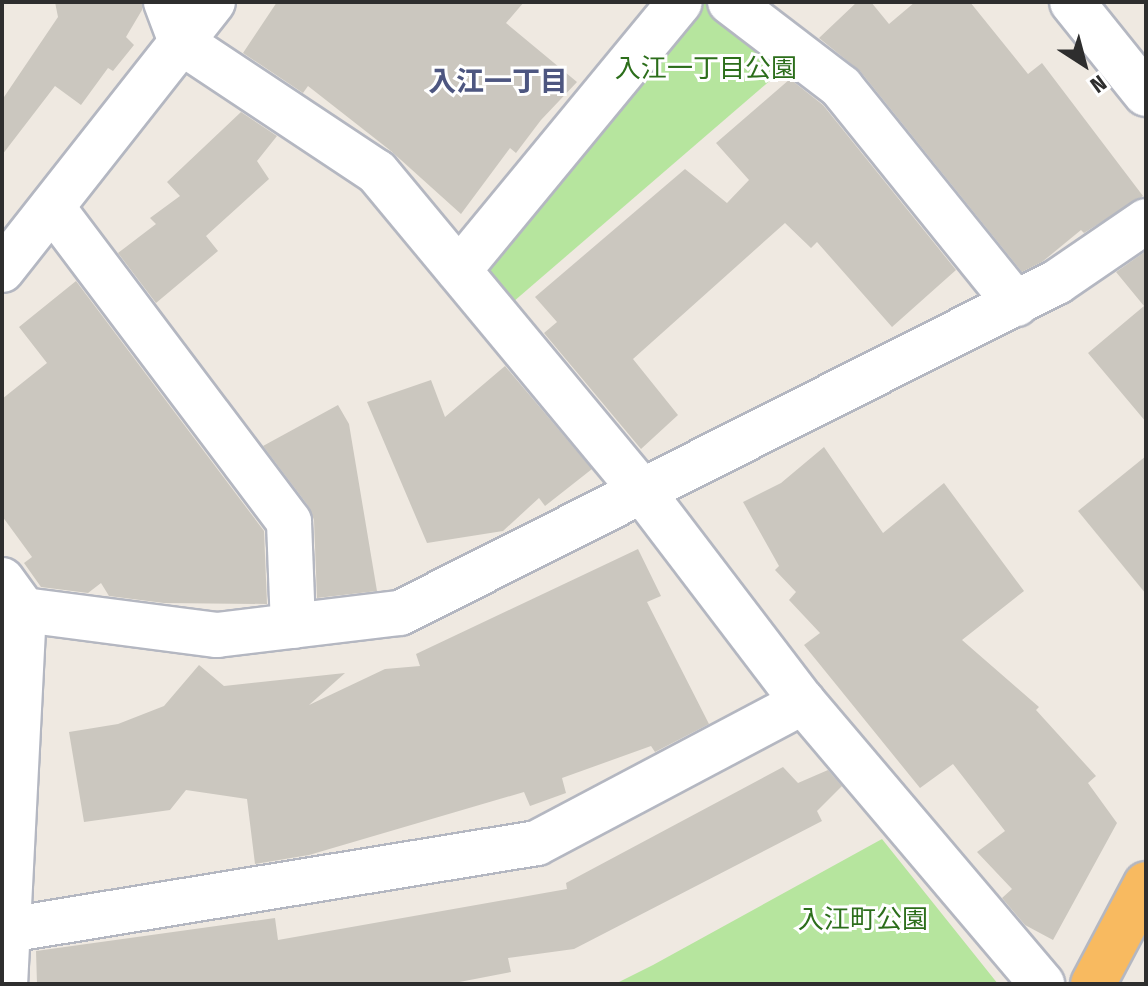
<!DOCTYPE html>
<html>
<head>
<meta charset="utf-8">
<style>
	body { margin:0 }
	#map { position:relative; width:1148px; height:986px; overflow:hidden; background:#efe9e1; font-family:"Fira Sans Condensed","Noto Sans JP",sans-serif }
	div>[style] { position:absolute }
	.green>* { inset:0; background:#b6e59e }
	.building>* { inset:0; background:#cbc7bf }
	.roads { filter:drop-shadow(2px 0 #b4b7c1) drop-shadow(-2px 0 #b4b7c1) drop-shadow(0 2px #b4b7c1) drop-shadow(0 -2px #b4b7c1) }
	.minor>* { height:44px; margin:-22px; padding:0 22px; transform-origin:22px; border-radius:22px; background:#fff }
	.tertiary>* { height:44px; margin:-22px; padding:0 22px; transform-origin:22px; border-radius:22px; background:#fff }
	.trunk>* { height:44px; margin:-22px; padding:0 22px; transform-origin:22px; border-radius:22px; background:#f8ba60 }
	span { translate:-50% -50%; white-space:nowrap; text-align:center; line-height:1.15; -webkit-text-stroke:6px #fff; paint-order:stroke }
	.park-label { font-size:26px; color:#2c6e1b }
	.neighbourhood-label { font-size:28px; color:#4d5680; font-weight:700 }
	.frame { position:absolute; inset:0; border:4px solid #2e2e2e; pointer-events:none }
	.north { position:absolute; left:1044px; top:24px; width:80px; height:80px; -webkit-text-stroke:6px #fff; paint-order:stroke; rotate:144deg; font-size:22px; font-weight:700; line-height:32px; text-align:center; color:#2e2e2e }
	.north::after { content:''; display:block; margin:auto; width:28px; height:36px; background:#2e2e2e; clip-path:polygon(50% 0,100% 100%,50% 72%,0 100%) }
</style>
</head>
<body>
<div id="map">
	<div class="green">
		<div style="clip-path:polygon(695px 2px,706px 2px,787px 66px,513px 302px,490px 279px,488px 261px)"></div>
		<div style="clip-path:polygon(882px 839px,998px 984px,615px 984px,653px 965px)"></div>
	</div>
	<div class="building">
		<div style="clip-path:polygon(55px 2px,142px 2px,142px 10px,126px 37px,134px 45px,113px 71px,108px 68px,81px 105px,55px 86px,2px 155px,2px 100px,58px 17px)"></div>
		<div style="clip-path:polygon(277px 2px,524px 2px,506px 23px,577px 82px,541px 120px,516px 153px,510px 148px,461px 214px,391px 151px,308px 86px,303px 93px,243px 53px)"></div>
		<div style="clip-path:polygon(857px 2px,871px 2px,889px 24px,915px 2px,970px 2px,1028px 74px,1042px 63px,1143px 196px,1084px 233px,1081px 230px,1042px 262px,1022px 272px,860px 71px,819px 38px)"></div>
		<div style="clip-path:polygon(790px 79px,823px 105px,956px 270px,892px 327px,817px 242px,811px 248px,785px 223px,633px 359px,678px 415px,641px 449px,544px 333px,557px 322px,535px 297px,685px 169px,727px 203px,749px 180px,716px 143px)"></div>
		<div style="clip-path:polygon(241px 112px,277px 136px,257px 161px,269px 179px,206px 236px,218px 251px,156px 303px,118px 253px,156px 224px,150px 218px,180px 196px,167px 182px)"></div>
		<div style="clip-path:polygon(1146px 251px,1146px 422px,1088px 353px,1144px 306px,1116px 272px)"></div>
		<div style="clip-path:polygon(76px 281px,264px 531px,267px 604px,164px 603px,109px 596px,101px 583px,88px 593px,41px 587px,24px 563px,32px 557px,2px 516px,2px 399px,47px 363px,19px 327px)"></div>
		<div style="clip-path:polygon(505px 366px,592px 469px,545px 506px,539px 498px,503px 531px,427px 543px,367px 402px,431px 380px,445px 417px)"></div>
		<div style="clip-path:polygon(338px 405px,349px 424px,377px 591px,317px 598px,314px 520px,309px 507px,263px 446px)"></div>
		<div style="clip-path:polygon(824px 447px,883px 533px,944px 483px,1024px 591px,962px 640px,1039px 707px,1036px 710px,1096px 776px,1088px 783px,1117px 823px,1053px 940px,1025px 925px,1002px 898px,1012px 889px,977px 852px,1005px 831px,953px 764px,920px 788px,804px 645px,820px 633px,789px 600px,796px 592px,775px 570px,779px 566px,743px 502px,781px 483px)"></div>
		<div style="clip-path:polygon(1146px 456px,1146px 594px,1078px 511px)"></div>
		<div style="clip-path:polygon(638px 549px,661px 596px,647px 602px,709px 724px,655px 752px,651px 746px,562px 778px,566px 793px,530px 806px,524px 792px,309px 855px,255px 864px,247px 799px,186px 790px,170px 810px,84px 822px,69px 732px,118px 724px,164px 706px,199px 665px,224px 686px,345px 673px,309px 705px,385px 669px,420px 666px,416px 654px)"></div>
		<div style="clip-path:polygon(783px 767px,798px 783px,828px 770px,842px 786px,817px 811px,822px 821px,574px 949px,508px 958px,511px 972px,449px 984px,37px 984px,36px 951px,275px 918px,278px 940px,567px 889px,566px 883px)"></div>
	</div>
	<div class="roads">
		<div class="minor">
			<div style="left:166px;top:2px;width:43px;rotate:69.4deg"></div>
			<div style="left:181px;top:42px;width:235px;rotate:33.6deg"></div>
			<div style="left:377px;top:172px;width:415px;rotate:50.3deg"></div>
			<div style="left:642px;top:491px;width:265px;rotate:52.7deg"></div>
			<div style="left:803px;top:702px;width:370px;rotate:49.7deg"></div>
			<div style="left:730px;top:2px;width:140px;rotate:37.4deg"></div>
			<div style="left:841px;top:87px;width:279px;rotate:51.1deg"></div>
			<div style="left:52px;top:207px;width:394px;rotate:53deg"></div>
			<div style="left:289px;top:522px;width:104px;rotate:87.8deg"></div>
			<div style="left:459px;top:270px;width:347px;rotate:-50.5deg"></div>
			<div style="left:2px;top:580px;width:37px;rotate:54deg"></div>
			<div style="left:24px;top:610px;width:374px;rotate:92.9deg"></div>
			<div style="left:24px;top:610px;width:195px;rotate:7.4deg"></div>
			<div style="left:217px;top:635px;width:184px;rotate:-6.9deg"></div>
			<div style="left:400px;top:613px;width:736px;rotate:-26.74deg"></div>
			<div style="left:1057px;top:282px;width:108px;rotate:-34.4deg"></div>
			<div style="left:8px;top:930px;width:536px;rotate:-9.34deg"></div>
			<div style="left:537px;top:843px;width:301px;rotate:-27.9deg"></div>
		</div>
		<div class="tertiary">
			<div style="left:1072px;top:2px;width:118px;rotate:51.2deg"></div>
			<div style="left:2px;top:270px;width:341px;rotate:-51.8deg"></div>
		</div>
		<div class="trunk">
			<div style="left:1093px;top:984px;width:113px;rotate:-62.1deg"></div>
		</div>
	</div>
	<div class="park-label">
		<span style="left:706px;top:69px">入江一丁目公園</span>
		<span style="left:863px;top:920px">入江町公園</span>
	</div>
	<div class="neighbourhood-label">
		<span style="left:498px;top:82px">入江一丁目</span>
	</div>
	<div class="frame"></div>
	<div class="north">N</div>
</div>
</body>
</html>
